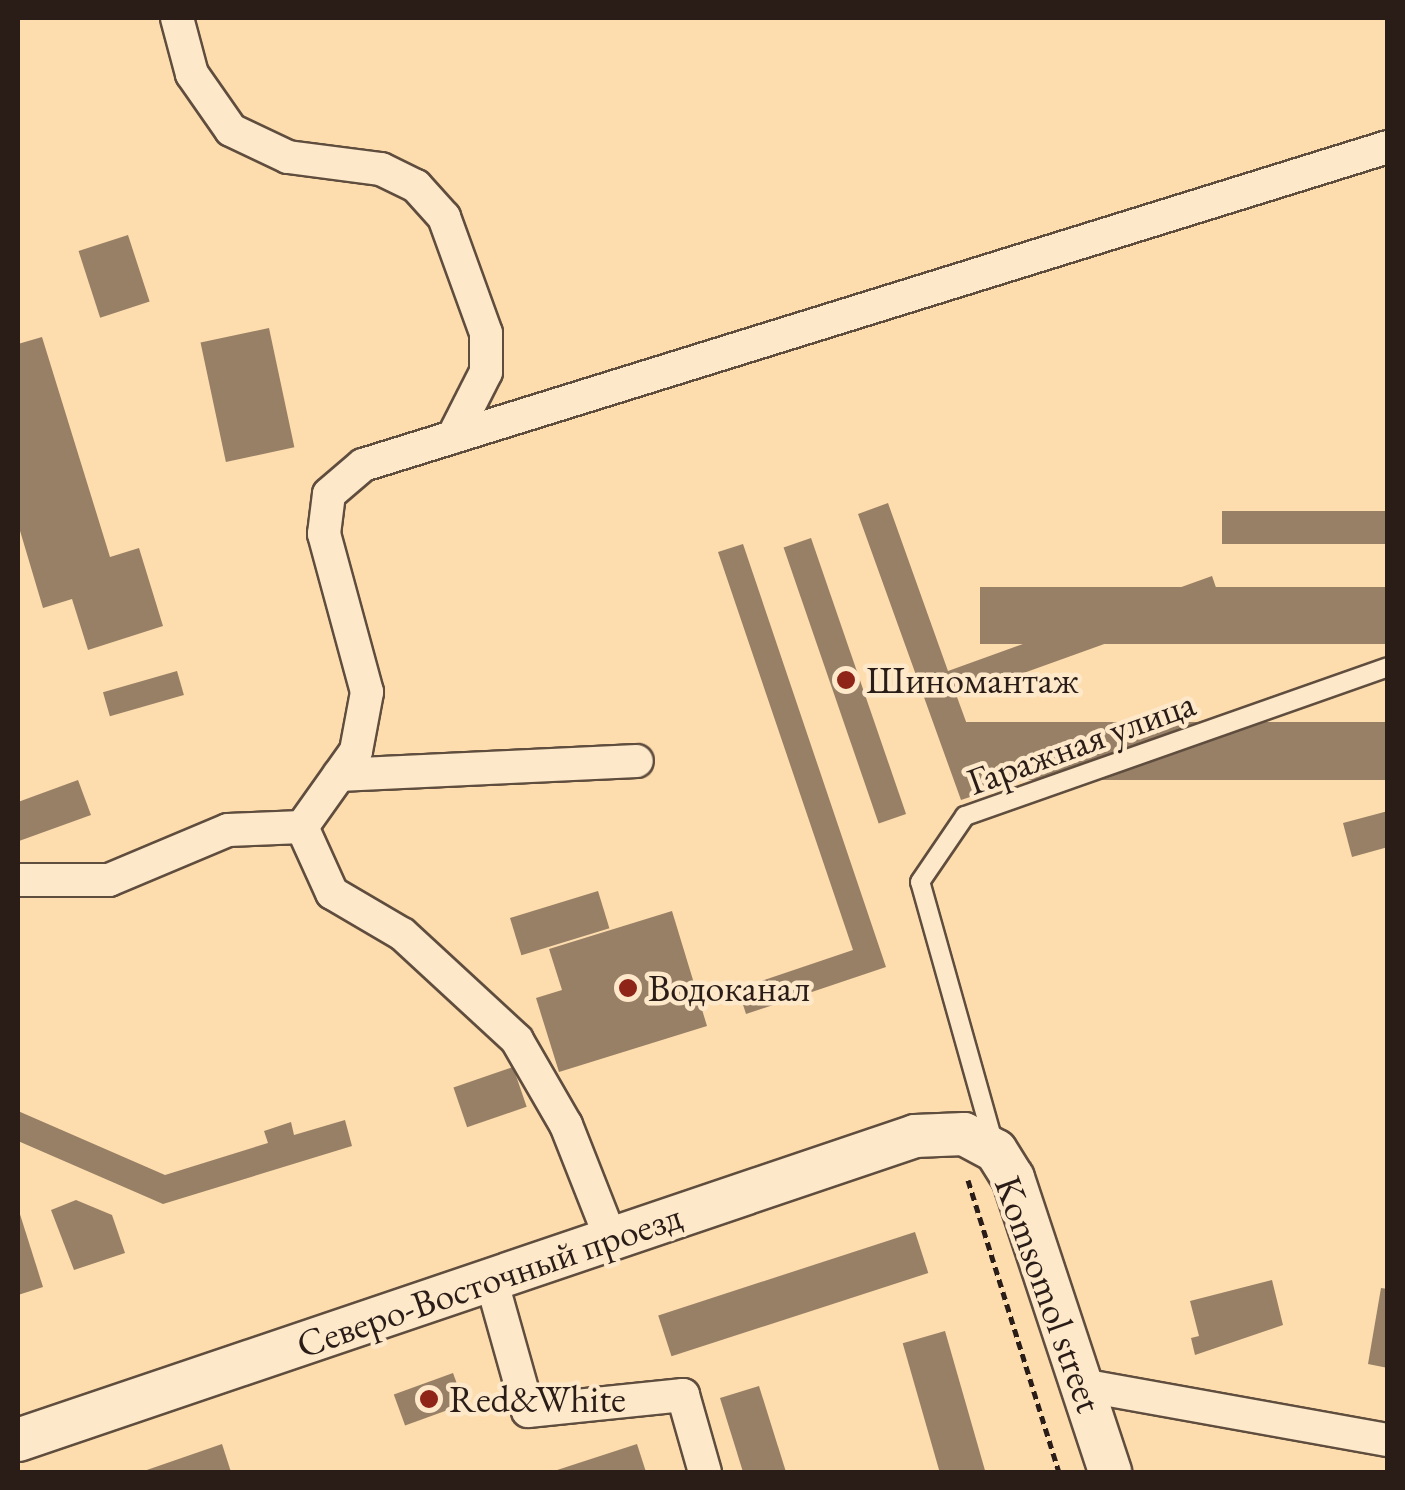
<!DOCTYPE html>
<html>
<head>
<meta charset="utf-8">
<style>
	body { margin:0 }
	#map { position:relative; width:1405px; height:1490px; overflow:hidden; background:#fddcae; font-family:"EB Garamond",serif }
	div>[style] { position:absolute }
	.building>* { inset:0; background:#988066; transform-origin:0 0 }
	.path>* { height:5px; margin-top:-2.5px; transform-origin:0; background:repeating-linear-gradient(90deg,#2a1d18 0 8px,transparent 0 13px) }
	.roads { filter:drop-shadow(2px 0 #5f4d3e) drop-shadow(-2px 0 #5f4d3e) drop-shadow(0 2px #5f4d3e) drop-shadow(0 -2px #5f4d3e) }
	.service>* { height:18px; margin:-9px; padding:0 9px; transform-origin:9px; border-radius:9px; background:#fee8ca }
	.minor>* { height:32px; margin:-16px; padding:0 16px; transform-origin:16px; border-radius:16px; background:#fee8ca }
	.tertiary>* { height:42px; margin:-21px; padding:0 21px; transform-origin:21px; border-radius:21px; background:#fee8ca }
	.dots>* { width:28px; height:28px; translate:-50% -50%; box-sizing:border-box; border:5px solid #fee8ca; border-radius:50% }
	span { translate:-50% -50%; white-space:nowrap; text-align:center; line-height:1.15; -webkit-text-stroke:9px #fee8ca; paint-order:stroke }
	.poi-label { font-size:38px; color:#2a1d18 }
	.left { translate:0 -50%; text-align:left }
	.street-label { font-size:38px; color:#2a1d18 }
	.frame { position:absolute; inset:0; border:20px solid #2a1d18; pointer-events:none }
</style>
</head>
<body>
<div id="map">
	<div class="building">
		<div style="left:128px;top:235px;width:70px;height:52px;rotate:72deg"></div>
		<div style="left:269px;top:328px;width:122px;height:70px;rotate:78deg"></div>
		<div style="clip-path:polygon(42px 337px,110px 557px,139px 548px,163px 626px,88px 650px,72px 599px,43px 608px,18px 524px,18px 344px)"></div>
		<div style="clip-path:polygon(888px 503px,948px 671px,1212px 576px,1221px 602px,957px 697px,991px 790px,961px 800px,858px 514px)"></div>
		<div style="left:1388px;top:511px;width:33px;height:166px;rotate:90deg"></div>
		<div style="left:811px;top:538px;width:292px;height:29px;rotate:71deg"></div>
		<div style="clip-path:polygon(743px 544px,886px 967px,746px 1014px,738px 989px,853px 950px,718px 552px)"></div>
		<div style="left:1388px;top:587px;width:57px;height:408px;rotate:90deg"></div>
		<div style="left:177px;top:671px;width:25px;height:77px;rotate:74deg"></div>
		<div style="left:1388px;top:722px;width:58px;height:434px;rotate:90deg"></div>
		<div style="clip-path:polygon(78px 780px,91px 815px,19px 841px,18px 802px)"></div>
		<div style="clip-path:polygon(1388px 811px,1388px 847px,1352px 857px,1343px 823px)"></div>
		<div style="left:598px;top:891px;width:39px;height:92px;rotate:73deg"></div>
		<div style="clip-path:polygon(672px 911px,707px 1026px,559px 1072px,536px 998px,562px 990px,549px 949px)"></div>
		<div style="left:513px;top:1067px;width:42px;height:63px;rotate:71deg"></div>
		<div style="clip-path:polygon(18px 1111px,165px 1175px,268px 1143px,264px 1131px,291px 1122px,294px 1135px,345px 1120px,352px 1146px,163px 1204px,18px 1141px)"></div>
		<div style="clip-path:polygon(76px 1200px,112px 1215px,125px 1253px,74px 1270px,51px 1210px)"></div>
		<div style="clip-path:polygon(18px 1208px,43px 1287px,18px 1295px)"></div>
		<div style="left:915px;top:1232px;width:43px;height:270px;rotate:72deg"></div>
		<div style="clip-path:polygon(1272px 1280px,1283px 1325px,1195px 1355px,1191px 1338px,1199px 1336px,1190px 1301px)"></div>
		<div style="clip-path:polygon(1381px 1288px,1388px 1289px,1388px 1368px,1368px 1364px)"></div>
		<div style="left:945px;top:1331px;width:147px;height:44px;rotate:74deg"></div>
		<div style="left:453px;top:1373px;width:33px;height:63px;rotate:70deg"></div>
		<div style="clip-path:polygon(759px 1386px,786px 1472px,743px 1472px,720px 1398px)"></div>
		<div style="clip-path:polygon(222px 1444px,231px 1472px,141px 1472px)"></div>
		<div style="clip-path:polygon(637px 1444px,646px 1472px,551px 1472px)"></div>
	</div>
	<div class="path">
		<div style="left:968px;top:1180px;width:306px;rotate:72.7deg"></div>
	</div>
	<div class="roads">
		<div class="service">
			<div style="left:993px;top:1141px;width:269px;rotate:-105.7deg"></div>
			<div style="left:920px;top:882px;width:80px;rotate:-55.7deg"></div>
			<div style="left:965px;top:816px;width:448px;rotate:-19.4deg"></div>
		</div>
		<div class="minor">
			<div style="left:177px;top:18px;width:58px;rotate:75deg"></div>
			<div style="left:192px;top:74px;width:68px;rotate:55.1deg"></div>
			<div style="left:231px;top:130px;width:63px;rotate:25.3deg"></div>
			<div style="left:288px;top:157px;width:94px;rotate:7.4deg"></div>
			<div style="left:381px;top:169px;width:39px;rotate:26deg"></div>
			<div style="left:416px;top:186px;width:42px;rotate:47.9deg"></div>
			<div style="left:444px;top:217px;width:123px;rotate:70.1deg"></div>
			<div style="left:486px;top:333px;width:39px;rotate:90deg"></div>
			<div style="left:486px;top:372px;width:73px;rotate:116.9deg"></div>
			<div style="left:339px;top:775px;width:298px;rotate:-2.7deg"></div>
			<div style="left:18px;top:880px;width:91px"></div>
			<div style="left:109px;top:880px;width:129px;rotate:-22.8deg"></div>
			<div style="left:228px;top:830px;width:74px;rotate:-2.3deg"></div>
			<div style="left:611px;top:1239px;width:123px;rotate:-111.5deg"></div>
			<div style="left:566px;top:1125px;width:98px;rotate:-120deg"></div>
			<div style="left:517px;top:1040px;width:156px;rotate:-137.3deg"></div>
			<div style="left:402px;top:934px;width:81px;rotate:-149.6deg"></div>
			<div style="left:332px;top:893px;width:72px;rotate:-114.4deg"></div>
			<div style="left:302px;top:827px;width:93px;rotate:-54.6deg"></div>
			<div style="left:356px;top:751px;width:60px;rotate:-79.4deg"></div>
			<div style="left:367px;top:692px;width:164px;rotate:-105.2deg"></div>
			<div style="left:324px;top:534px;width:40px;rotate:-82.9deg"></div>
			<div style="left:329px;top:494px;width:45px;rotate:-40.5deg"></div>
			<div style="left:363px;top:465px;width:1073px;rotate:-17.24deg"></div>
			<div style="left:491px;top:1279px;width:137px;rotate:74.3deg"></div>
			<div style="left:528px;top:1411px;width:156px;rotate:-5.9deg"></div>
			<div style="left:683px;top:1395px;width:80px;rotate:74.1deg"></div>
			<div style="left:1082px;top:1385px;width:311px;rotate:10.2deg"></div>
		</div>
		<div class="tertiary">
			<div style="left:18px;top:1440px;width:947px;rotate:-18.72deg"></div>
			<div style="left:915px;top:1136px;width:49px;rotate:-2.3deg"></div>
			<div style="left:964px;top:1134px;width:36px;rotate:28deg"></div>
			<div style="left:996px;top:1151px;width:32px;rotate:58deg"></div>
			<div style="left:1013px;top:1178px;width:310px;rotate:71.7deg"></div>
		</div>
	</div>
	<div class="dots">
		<div style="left:846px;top:680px;background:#8f2418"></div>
		<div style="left:628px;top:988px;background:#8f2418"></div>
		<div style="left:429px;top:1399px;background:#8f2418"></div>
	</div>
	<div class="poi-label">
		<span class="left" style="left:866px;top:680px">Шиномантаж</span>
		<span class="left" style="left:648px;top:988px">Водоканал</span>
		<span class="left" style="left:449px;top:1399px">Red&amp;White</span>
	</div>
	<div class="street-label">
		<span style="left:1081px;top:742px;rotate:-20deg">Гаражная улица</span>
		<span style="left:489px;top:1280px;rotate:-19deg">Северо-Восточный проезд</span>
		<span style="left:1049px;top:1294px;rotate:70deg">Komsomol street</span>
	</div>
	<div class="frame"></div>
</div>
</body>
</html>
